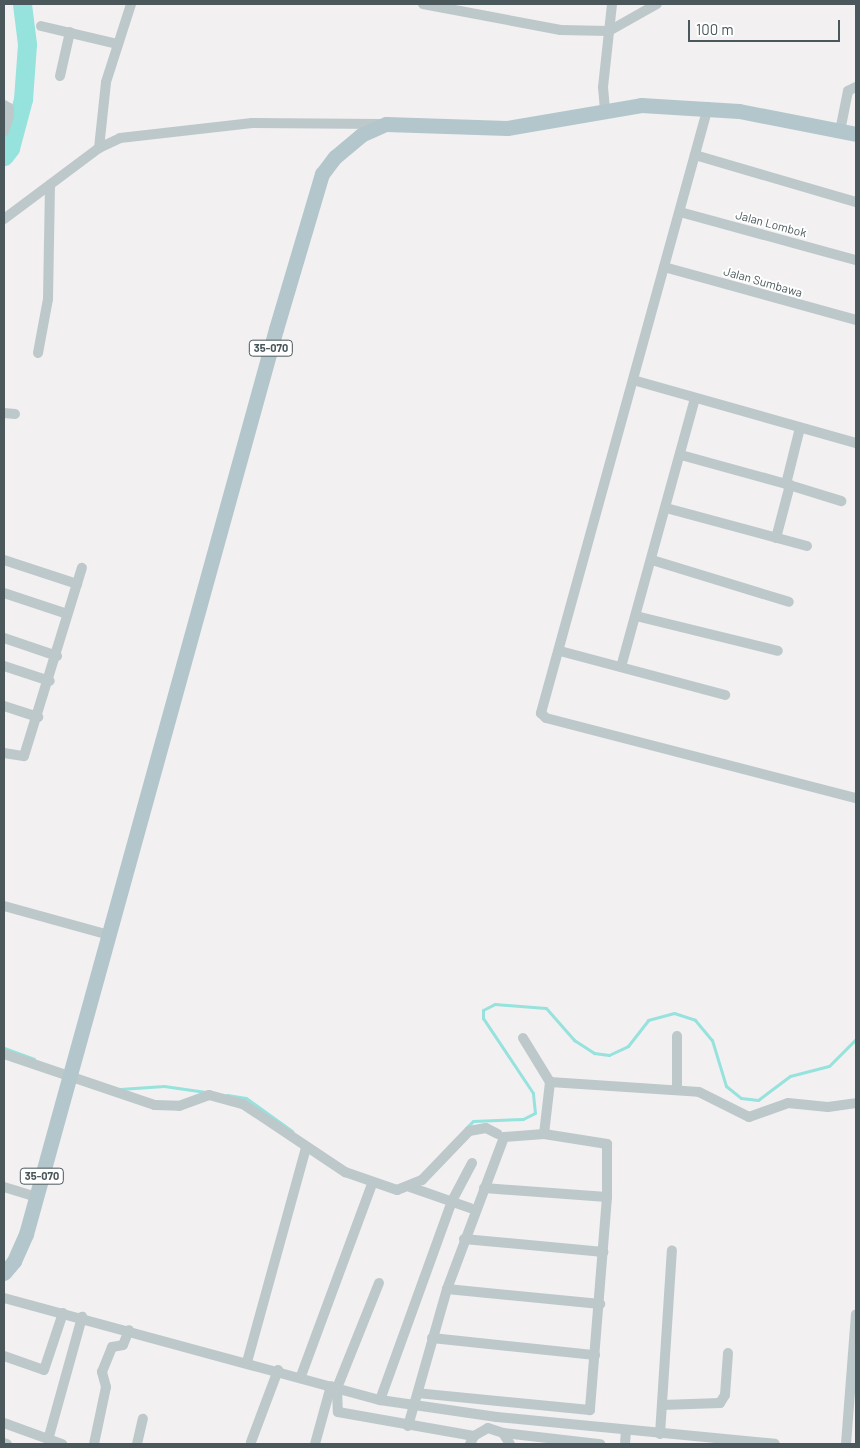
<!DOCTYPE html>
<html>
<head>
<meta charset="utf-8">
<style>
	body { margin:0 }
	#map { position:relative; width:860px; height:1448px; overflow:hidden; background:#f2f0f1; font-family:Barlow,sans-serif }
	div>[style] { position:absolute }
	.stream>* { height:3px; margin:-1.5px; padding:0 1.5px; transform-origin:1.5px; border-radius:1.5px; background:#96e2dd }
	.river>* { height:19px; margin:-9.5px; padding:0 9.5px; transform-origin:9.5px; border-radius:9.5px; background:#96e2dd }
	.minor>* { height:10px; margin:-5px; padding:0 5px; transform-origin:5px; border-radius:5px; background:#bdc8cb }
	.primary>* { height:15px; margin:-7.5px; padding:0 7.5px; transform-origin:7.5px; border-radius:7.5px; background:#b3c6cb }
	span { translate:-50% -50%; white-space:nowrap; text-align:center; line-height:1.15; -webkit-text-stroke:4px #fff; paint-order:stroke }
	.shield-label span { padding:1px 4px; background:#fff; border:1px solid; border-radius:4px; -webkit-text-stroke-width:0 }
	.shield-label { font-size:11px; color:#4a585b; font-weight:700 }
	.street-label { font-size:12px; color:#4a585b }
	.frame { position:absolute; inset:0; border:5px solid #4a585b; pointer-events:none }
	.scale { position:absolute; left:688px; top:20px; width:152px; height:22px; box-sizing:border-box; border:2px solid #4a585b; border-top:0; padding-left:6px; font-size:15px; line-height:18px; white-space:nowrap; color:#4a585b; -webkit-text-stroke:4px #fff; paint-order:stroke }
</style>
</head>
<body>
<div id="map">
	<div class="stream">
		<div style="left:4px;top:1048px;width:32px;rotate:20deg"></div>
		<div style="left:120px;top:1089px;width:44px;rotate:-3.9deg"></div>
		<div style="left:164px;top:1086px;width:42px;rotate:8.1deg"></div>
		<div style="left:227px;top:1095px;width:19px;rotate:9deg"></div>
		<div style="left:246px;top:1098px;width:57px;rotate:35.7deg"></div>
		<div style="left:467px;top:1127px;width:8px;rotate:-45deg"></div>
		<div style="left:473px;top:1121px;width:50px;rotate:-2.3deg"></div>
		<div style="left:523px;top:1119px;width:13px;rotate:-27deg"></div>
		<div style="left:535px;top:1113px;width:20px;rotate:-96deg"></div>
		<div style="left:533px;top:1093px;width:90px;rotate:-123.7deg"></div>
		<div style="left:483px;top:1018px;width:8px;rotate:-90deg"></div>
		<div style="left:483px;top:1010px;width:13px;rotate:-27deg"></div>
		<div style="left:495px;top:1004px;width:51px;rotate:4.5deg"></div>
		<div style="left:546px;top:1008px;width:43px;rotate:48.8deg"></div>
		<div style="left:574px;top:1040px;width:24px;rotate:33deg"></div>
		<div style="left:594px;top:1053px;width:15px;rotate:8deg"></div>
		<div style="left:609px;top:1055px;width:21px;rotate:-25deg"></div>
		<div style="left:628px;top:1046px;width:33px;rotate:-52deg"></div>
		<div style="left:648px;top:1020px;width:27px;rotate:-15deg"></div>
		<div style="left:674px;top:1013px;width:22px;rotate:18deg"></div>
		<div style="left:695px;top:1020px;width:26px;rotate:50deg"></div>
		<div style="left:712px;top:1040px;width:48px;rotate:73.1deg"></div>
		<div style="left:726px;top:1086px;width:19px;rotate:39deg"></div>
		<div style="left:741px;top:1098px;width:17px;rotate:7deg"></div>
		<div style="left:758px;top:1100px;width:40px;rotate:-37deg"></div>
		<div style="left:790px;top:1076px;width:40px;rotate:-14.4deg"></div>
		<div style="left:829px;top:1066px;width:38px;rotate:-45deg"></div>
	</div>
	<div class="river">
		<div style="left:4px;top:156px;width:10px;rotate:-53deg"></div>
		<div style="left:10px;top:148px;width:51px;rotate:-75.1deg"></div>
		<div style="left:23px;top:99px;width:55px;rotate:-85.8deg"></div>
		<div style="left:27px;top:44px;width:40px;rotate:-97.1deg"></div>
	</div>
	<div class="minor">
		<div style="left:423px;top:4px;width:140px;rotate:10.7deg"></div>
		<div style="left:561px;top:30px;width:48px;rotate:1.2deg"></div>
		<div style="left:609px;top:31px;width:55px;rotate:-29.4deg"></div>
		<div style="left:41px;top:26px;width:79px;rotate:13.2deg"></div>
		<div style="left:60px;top:76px;width:45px;rotate:-77.2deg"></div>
		<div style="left:4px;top:105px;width:6px;rotate:31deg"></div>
		<div style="left:9px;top:108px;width:8px;rotate:90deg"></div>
		<div style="left:9px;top:116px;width:16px;rotate:108deg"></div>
		<div style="left:708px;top:107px;width:629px;rotate:105.41deg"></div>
		<div style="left:541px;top:713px;width:7px;rotate:45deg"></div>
		<div style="left:546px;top:718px;width:320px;rotate:14.5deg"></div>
		<div style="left:605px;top:110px;width:23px;rotate:-95deg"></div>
		<div style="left:603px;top:87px;width:83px;rotate:-83.8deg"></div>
		<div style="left:840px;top:131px;width:41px;rotate:-78.7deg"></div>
		<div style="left:848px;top:91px;width:9px;rotate:-27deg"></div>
		<div style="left:99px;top:148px;width:66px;rotate:-83.9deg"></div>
		<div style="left:106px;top:82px;width:82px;rotate:-72.2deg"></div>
		<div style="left:695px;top:155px;width:168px;rotate:16.3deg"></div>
		<div style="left:680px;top:212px;width:182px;rotate:15.3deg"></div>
		<div style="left:4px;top:219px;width:119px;rotate:-36.8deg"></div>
		<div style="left:99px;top:148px;width:23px;rotate:-25deg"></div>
		<div style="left:120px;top:138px;width:133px;rotate:-6.5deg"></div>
		<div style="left:252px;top:123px;width:130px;rotate:0.4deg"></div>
		<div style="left:664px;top:267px;width:199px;rotate:15.4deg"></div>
		<div style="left:38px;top:353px;width:55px;rotate:-79.5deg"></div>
		<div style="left:48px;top:299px;width:114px;rotate:-89deg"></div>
		<div style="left:633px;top:380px;width:232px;rotate:15.8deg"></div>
		<div style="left:4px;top:413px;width:11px;rotate:5deg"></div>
		<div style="left:681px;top:455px;width:109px;rotate:15.4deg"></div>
		<div style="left:786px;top:484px;width:58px;rotate:-76deg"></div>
		<div style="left:786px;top:484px;width:58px;rotate:17.2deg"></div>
		<div style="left:666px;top:508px;width:146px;rotate:15.1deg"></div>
		<div style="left:776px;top:538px;width:55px;rotate:-75.2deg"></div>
		<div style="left:4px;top:560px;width:77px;rotate:18.2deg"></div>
		<div style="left:652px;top:560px;width:143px;rotate:17deg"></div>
		<div style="left:4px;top:593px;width:66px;rotate:18.4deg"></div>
		<div style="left:636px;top:616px;width:146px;rotate:13.8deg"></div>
		<div style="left:4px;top:638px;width:56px;rotate:18.8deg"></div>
		<div style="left:560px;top:651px;width:171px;rotate:14.9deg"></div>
		<div style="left:4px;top:666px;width:48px;rotate:18.1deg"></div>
		<div style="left:621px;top:667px;width:278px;rotate:-74.6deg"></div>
		<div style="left:4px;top:706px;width:36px;rotate:18deg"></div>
		<div style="left:4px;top:753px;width:20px;rotate:9deg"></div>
		<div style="left:24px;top:756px;width:197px;rotate:-72.9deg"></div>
		<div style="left:4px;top:906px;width:109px;rotate:15.4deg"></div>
		<div style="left:523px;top:1038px;width:52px;rotate:58.5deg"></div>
		<div style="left:4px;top:1054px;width:159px;rotate:18.7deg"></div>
		<div style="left:155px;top:1105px;width:24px;rotate:2deg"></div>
		<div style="left:179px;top:1106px;width:32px;rotate:-20deg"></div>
		<div style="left:209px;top:1095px;width:35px;rotate:15deg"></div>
		<div style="left:243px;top:1104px;width:123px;rotate:33.7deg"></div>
		<div style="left:345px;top:1172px;width:55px;rotate:19.1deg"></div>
		<div style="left:397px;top:1190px;width:27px;rotate:-22deg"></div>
		<div style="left:422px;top:1180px;width:68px;rotate:-46.2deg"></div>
		<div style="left:469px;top:1131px;width:17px;rotate:-10deg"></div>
		<div style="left:486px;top:1128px;width:13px;rotate:27deg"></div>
		<div style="left:677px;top:1090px;width:54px;rotate:-90deg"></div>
		<div style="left:544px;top:1134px;width:52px;rotate:-83.4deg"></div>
		<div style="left:550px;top:1082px;width:149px;rotate:3.8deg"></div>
		<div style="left:699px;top:1092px;width:56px;rotate:26.6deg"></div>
		<div style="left:749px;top:1117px;width:41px;rotate:-19.7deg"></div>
		<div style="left:788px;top:1103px;width:40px;rotate:5.7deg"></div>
		<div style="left:828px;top:1107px;width:28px;rotate:-8deg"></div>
		<div style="left:4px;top:1187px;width:34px;rotate:17deg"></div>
		<div style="left:410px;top:1187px;width:64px;rotate:19.3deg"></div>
		<div style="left:484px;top:1188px;width:123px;rotate:4.2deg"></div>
		<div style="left:464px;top:1239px;width:140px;rotate:5.3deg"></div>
		<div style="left:379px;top:1283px;width:113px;rotate:111.8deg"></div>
		<div style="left:337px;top:1388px;width:24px;rotate:88deg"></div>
		<div style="left:338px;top:1412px;width:138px;rotate:10deg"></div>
		<div style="left:447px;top:1289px;width:154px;rotate:5.6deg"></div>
		<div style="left:4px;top:1298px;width:390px;rotate:15.2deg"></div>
		<div style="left:380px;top:1400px;width:118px;rotate:8.3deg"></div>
		<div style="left:497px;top:1417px;width:279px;rotate:5.5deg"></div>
		<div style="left:432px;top:1338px;width:164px;rotate:6deg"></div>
		<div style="left:4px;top:1356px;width:42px;rotate:19.3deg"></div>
		<div style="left:44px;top:1370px;width:60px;rotate:-71.6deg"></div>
		<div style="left:247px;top:1362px;width:222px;rotate:-74.6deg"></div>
		<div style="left:301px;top:1376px;width:205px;rotate:-69.7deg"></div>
		<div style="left:380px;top:1400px;width:212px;rotate:-70.1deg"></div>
		<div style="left:452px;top:1201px;width:43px;rotate:-62.2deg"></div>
		<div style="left:662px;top:1405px;width:58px;rotate:-2deg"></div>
		<div style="left:720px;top:1403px;width:9px;rotate:-58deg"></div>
		<div style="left:725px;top:1395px;width:42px;rotate:-85.9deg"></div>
		<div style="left:4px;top:1423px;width:62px;rotate:19.9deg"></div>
		<div style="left:408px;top:1426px;width:142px;rotate:-74.1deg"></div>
		<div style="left:447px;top:1289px;width:162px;rotate:-69.4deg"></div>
		<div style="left:504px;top:1137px;width:40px;rotate:-4.3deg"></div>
		<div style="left:544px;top:1134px;width:64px;rotate:9deg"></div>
		<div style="left:607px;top:1144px;width:53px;rotate:90deg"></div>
		<div style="left:607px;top:1197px;width:214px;rotate:94.6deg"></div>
		<div style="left:590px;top:1410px;width:173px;rotate:-174.4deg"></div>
		<div style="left:503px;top:1433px;width:98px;rotate:6.5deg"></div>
		<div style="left:660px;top:1434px;width:184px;rotate:-86.3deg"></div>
		<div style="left:48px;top:1440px;width:128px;rotate:-74.5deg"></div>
		<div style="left:251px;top:1442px;width:77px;rotate:-69.4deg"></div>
		<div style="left:4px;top:1443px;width:3px;rotate:18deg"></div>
		<div style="left:94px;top:1444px;width:58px;rotate:-78.1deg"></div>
		<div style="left:106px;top:1387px;width:16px;rotate:-105deg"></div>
		<div style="left:102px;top:1372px;width:27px;rotate:-68deg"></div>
		<div style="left:112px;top:1347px;width:11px;rotate:-10deg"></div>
		<div style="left:123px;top:1345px;width:16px;rotate:-68deg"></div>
		<div style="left:137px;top:1444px;width:26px;rotate:-77deg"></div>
		<div style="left:315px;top:1444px;width:60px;rotate:-74.6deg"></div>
		<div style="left:470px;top:1444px;width:9px;rotate:-63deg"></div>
		<div style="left:474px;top:1436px;width:16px;rotate:-30deg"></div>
		<div style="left:488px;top:1428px;width:16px;rotate:18deg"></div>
		<div style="left:503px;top:1433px;width:13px;rotate:58deg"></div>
		<div style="left:625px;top:1444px;width:14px;rotate:-86deg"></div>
		<div style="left:846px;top:1444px;width:130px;rotate:-85.6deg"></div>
	</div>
	<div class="primary">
		<div style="left:4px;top:1273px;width:16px;rotate:-50deg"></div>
		<div style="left:14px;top:1261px;width:30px;rotate:-66deg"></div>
		<div style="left:26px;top:1234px;width:939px;rotate:-74.56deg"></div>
		<div style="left:276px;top:329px;width:162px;rotate:-73.5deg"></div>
		<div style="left:322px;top:174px;width:21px;rotate:-53deg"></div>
		<div style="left:335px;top:157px;width:34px;rotate:-40deg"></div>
		<div style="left:361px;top:135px;width:27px;rotate:-24deg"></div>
		<div style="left:386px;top:124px;width:121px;rotate:1.9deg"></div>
		<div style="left:507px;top:128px;width:136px;rotate:-9.7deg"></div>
		<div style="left:641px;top:105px;width:98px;rotate:3.5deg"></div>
		<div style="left:739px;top:111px;width:119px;rotate:11.1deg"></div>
	</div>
	<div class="shield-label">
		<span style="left:271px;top:348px">35-070</span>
		<span style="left:42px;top:1176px">35-070</span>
	</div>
	<div class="street-label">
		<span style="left:771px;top:224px;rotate:15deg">Jalan Lombok</span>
		<span style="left:763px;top:282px;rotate:16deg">Jalan Sumbawa</span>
	</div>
	<div class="frame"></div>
	<div class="scale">100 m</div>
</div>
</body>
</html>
